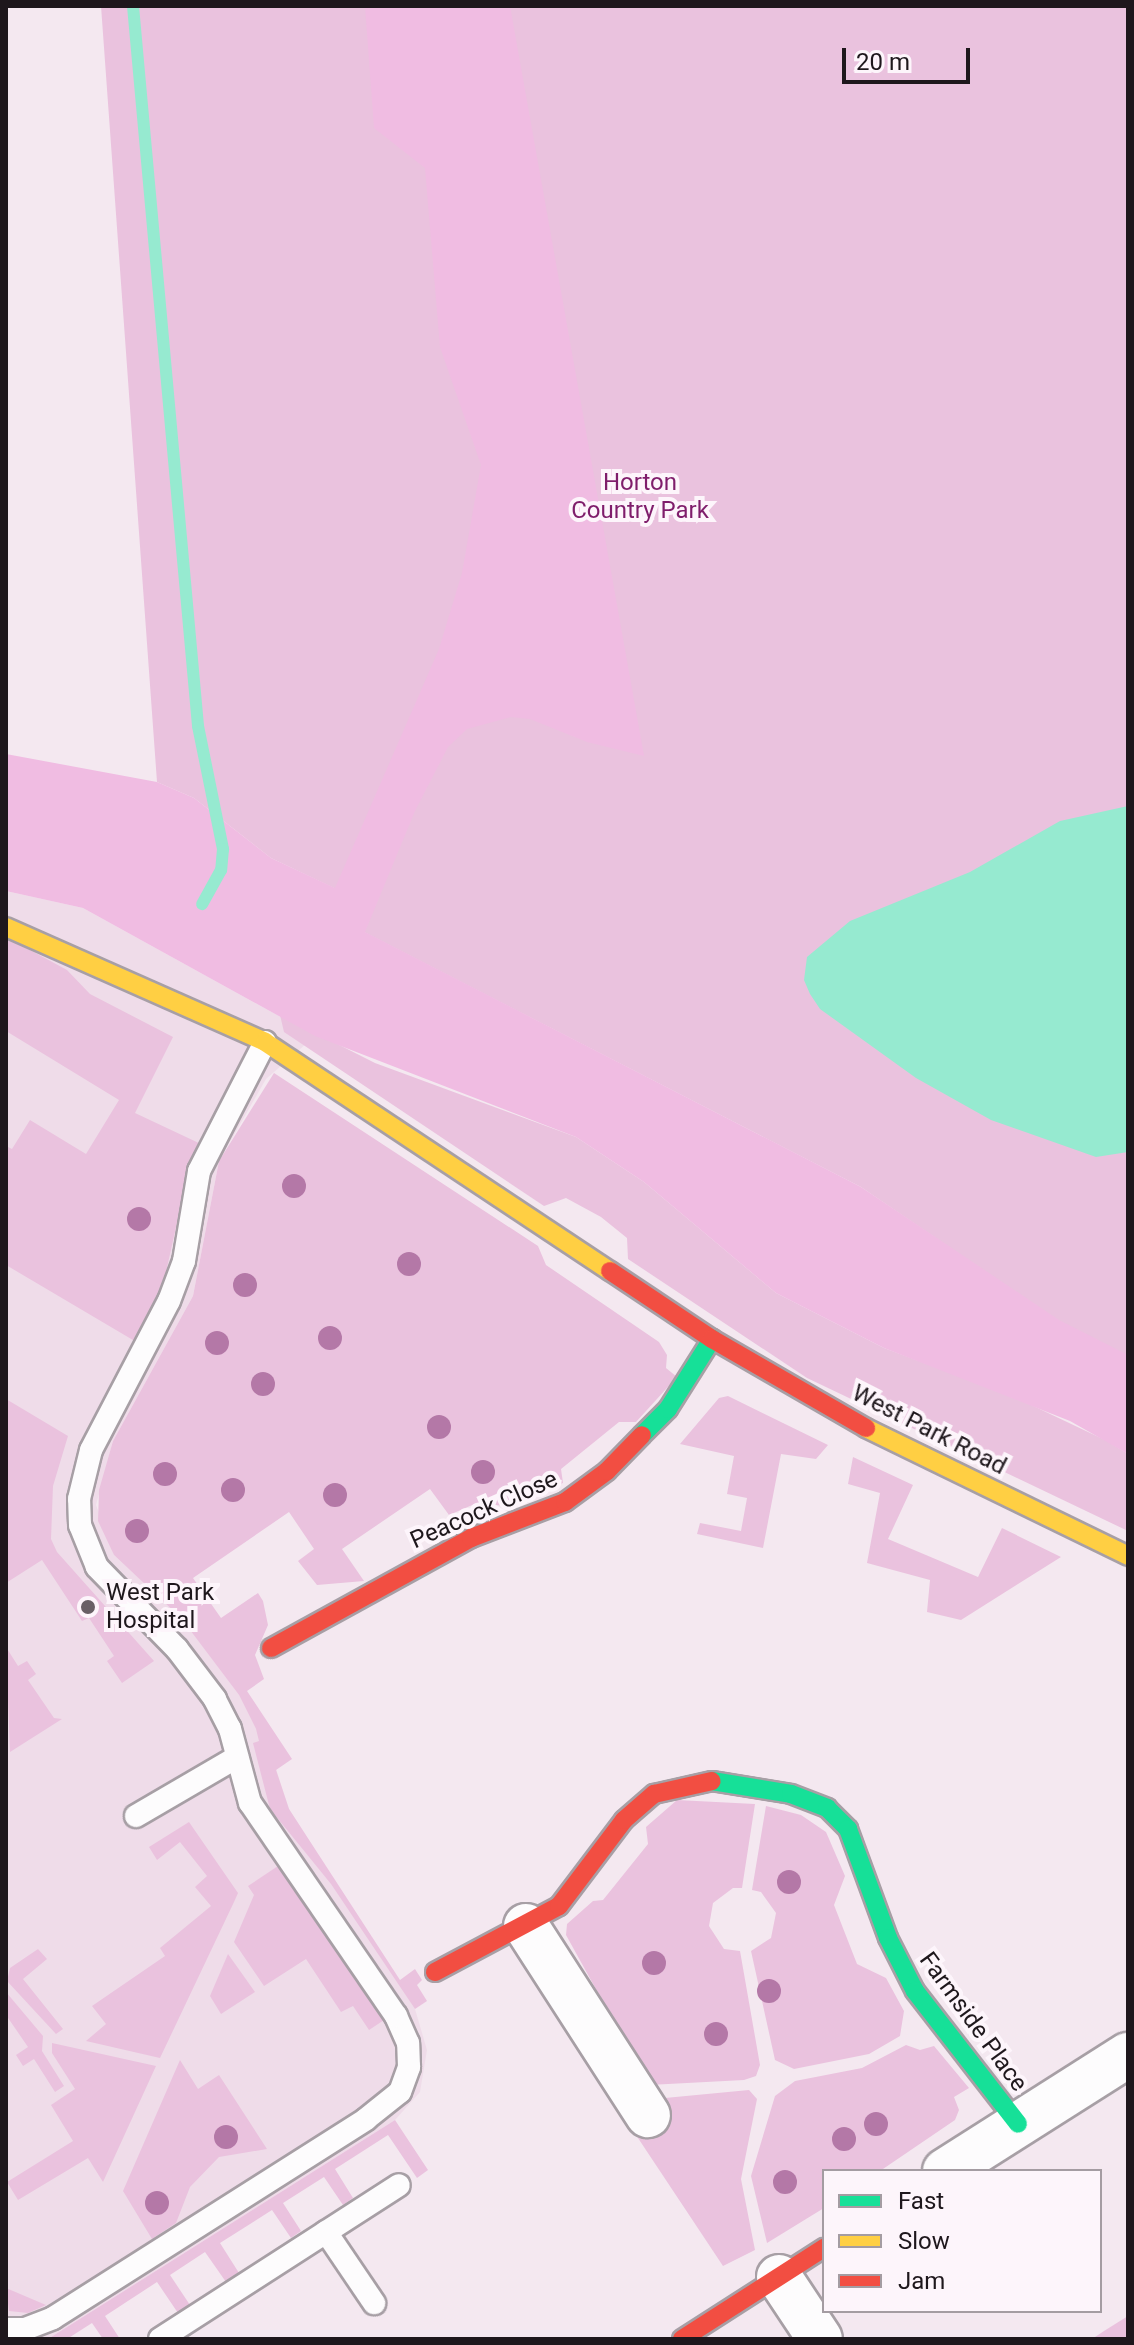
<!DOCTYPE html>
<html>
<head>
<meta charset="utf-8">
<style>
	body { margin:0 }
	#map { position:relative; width:1134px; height:2345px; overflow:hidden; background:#f4e8f0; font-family:Roboto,sans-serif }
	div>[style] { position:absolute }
	.built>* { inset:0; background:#efdce9 }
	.green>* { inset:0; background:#eac2de }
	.forest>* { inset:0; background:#f0bce2 }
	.water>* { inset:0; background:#96ead0 }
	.stream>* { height:12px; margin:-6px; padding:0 6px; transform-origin:6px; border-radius:6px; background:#96ead0 }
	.roads { filter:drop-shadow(2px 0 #a79fa5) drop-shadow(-2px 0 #a79fa5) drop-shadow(0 2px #a79fa5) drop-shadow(0 -2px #a79fa5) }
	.lane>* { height:22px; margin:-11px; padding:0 11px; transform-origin:11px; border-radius:11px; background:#fdfcfd }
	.street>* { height:44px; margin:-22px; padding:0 22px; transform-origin:22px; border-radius:22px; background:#fdfcfd }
	.fast>* { height:18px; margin:-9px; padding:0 9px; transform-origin:9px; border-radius:9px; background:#16e098 }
	.slow>* { height:18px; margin:-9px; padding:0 9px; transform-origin:9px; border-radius:9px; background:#ffcf43 }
	.jam>* { height:18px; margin:-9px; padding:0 9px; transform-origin:9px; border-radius:9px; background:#f24e42 }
	.trees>* { width:24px; height:24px; margin:-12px; border-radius:50%; background:#b478a7 }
	.dots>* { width:22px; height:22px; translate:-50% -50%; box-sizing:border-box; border:4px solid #fdf5fb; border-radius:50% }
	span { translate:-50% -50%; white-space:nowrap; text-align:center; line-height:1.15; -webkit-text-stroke:8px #fdf5fb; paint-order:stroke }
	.park-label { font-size:24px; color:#7f1d6b }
	.street-label { font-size:24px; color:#1e171c }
	.poi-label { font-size:24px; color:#1e171c }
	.left { translate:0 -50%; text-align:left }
	.frame { position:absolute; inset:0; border:8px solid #1e171c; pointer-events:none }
	.legend { position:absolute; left:822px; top:2169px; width:280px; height:144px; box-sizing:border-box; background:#fdf5fb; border:2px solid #a49ca2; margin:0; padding:10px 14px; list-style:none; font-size:24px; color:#1e171c }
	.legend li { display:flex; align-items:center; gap:16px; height:40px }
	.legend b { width:40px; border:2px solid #a49ca2 }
	.scale { position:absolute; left:842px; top:48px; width:128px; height:36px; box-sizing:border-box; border:4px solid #1e171c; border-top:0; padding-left:10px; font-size:24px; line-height:28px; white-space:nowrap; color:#1e171c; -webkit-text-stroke:6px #fdf5fb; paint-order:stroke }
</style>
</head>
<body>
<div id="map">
	<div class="built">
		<div style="clip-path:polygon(6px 891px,83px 908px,315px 1036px,266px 1079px,219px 1161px,193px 1296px,113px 1441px,96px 1505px,114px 1555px,181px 1617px,239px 1695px,276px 1769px,289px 1809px,415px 2009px,427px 2050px,420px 2092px,395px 2120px,48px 2339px,6px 2339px)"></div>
	</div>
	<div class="green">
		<div style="clip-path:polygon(101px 6px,1128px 6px,1128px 1369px,861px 1187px,364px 932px,374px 907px,271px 858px,194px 798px,157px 782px)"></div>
		<div style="clip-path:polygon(6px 937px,67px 970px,90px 994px,173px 1037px,135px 1113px,203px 1145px,183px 1196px,164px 1281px,138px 1343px,6px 1265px,6px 1146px,12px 1149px,30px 1120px,86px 1154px,119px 1100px,6px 1031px)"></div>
		<div style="clip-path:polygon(280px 1015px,375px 1063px,576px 1137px,644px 1182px,776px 1293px,884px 1348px,1010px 1395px,1107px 1441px,1128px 1454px,1128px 1531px,807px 1378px,628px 1259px,627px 1238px,601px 1217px,566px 1198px,544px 1206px,284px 1032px)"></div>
		<div style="clip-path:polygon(274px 1073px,538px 1246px,546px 1265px,659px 1342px,667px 1355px,666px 1368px,677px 1377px,636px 1422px,619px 1422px,561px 1469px,563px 1483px,505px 1506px,477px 1503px,449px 1515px,430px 1489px,342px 1549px,364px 1581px,317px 1585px,298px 1561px,314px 1549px,289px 1512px,193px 1578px,221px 1618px,258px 1593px,263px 1601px,268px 1625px,255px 1655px,264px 1679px,247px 1691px,292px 1759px,276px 1770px,289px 1809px,400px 1980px,415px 1969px,422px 1980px,417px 1985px,427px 2001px,415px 2009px,331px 1884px,270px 1809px,253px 1743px,259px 1741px,256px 1729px,239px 1695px,181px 1618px,114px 1555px,98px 1521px,99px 1490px,113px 1441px,193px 1296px,219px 1161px)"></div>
		<div style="clip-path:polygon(728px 1396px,828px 1445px,816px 1459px,781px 1454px,763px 1548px,697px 1534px,700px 1523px,741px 1531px,747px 1498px,727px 1494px,734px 1456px,680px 1444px,719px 1398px)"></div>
		<div style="clip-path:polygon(6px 1399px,68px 1436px,53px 1486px,51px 1539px,57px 1552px,154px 1661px,122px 1683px,107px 1661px,114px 1656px,89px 1618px,82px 1621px,42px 1560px,6px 1583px)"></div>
		<div style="clip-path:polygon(853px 1457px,913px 1485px,888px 1539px,978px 1577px,1002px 1528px,1061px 1557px,961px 1620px,927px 1612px,930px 1580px,867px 1563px,880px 1493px,848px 1484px)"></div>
		<div style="clip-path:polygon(6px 1647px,18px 1666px,27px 1661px,36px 1674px,28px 1680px,54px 1718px,62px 1719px,10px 1752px)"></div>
		<div style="clip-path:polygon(677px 1800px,755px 1804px,742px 1888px,733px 1888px,713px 1903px,709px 1926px,724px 1949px,740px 1951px,760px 2065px,756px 2076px,744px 2080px,649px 2085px,566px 1935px,567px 1924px,593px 1901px,603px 1900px,648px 1844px,646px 1827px)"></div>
		<div style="clip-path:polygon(766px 1806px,801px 1815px,826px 1832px,845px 1876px,834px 1905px,857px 1964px,886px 1978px,904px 2011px,900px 2036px,869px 2054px,794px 2069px,775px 2060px,751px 1951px,771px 1938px,776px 1913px,761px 1892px,752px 1890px)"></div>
		<div style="clip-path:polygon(189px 1822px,238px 1893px,234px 1902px,160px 2058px,86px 2041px,106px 2024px,92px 2006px,165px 1956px,160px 1948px,211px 1906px,195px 1887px,207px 1876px,180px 1842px,157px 1860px,149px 1847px)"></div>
		<div style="clip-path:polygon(278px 1866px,384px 2020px,369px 2030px,353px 2006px,341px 2012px,306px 1959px,264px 1986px,234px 1942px,254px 1895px,248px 1886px)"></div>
		<div style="clip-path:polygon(38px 1949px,47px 1959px,23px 1979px,63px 2029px,56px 2034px,7px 1981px,10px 1968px)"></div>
		<div style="clip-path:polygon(228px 1954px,255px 1992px,221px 2014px,210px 1996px)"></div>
		<div style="clip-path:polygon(6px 1992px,43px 2036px,42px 2051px,64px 2086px,55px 2092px,34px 2059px,23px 2066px,16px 2055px,28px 2047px,6px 2015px)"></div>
		<div style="clip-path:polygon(52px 2043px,156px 2066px,103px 2182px,88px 2158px,18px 2200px,7px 2182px,73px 2141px,51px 2105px,75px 2089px,52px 2053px)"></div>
		<div style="clip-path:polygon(906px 2045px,920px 2050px,934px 2046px,969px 2088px,954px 2097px,959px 2110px,955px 2120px,880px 2171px,824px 2171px,824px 2208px,767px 2243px,751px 2176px,775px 2096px,795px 2081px,862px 2068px)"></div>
		<div style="clip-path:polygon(180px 2060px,198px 2089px,219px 2075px,267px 2149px,219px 2157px,190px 2187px,176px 2223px,152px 2239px,123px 2191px)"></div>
		<div style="clip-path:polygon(749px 2090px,757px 2099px,741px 2179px,755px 2250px,723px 2266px,634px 2132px,665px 2111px,658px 2100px,665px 2098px)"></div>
		<div style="clip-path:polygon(395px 2120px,428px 2170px,417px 2178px,388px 2135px,335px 2169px,353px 2198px,343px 2205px,324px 2177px,283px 2203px,301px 2231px,291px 2238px,272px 2210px,220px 2243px,239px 2273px,226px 2282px,205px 2252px,170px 2275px,190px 2305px,178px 2313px,157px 2282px,105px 2316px,120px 2339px,103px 2339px,92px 2323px,67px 2339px,48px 2339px)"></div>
		<div style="clip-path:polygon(6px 2288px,46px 2305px,28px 2313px,9px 2311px)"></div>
		<div style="clip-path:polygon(1128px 2316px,1128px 2339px,1092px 2339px,1104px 2331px)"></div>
	</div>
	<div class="forest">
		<div style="clip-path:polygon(365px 6px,510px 6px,644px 756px,587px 742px,530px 719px,511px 717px,467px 729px,448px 747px,415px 811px,365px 932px,861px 1187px,1059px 1320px,1128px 1355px,1128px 1454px,1070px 1421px,884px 1348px,776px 1293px,644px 1182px,576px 1137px,315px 1036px,83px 908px,6px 891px,6px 754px,157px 782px,194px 798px,271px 858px,335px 888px,439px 649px,462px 573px,481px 465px,440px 347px,425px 168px,374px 128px)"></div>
	</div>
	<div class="water">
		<div style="clip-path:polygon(1128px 806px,1128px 1152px,1096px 1157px,991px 1120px,916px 1078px,820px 1009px,810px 994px,804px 980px,807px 957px,850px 921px,970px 872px,1060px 821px)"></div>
	</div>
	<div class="stream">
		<div style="left:133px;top:6px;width:723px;rotate:84.84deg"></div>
		<div style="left:198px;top:726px;width:126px;rotate:78.5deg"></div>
		<div style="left:223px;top:849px;width:21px;rotate:95deg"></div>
		<div style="left:221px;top:870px;width:39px;rotate:119deg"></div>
	</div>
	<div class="roads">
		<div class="lane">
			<div style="left:136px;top:1816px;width:117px;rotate:-30.3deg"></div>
			<div style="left:326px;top:2232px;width:86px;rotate:55.9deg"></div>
			<div style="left:6px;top:2329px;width:19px"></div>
			<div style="left:25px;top:2329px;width:30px;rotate:-21deg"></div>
			<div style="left:53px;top:2318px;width:371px;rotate:-32.4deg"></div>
			<div style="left:366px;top:2119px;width:43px;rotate:-38.5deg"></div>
			<div style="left:400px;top:2092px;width:27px;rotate:-70deg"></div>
			<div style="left:409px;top:2067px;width:24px;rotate:-92deg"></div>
			<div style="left:408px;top:2043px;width:30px;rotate:-114deg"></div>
			<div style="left:396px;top:2016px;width:258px;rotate:-124.4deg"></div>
			<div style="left:250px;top:1803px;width:77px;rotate:-105.1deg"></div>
			<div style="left:230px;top:1729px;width:34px;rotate:-117deg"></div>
			<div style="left:215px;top:1699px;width:63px;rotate:-127.2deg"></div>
			<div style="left:177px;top:1649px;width:115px;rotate:-134.3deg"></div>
			<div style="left:97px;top:1567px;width:45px;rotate:-112deg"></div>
			<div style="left:80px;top:1525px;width:26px;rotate:-92deg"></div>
			<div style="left:79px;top:1499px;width:50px;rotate:-76.2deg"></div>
			<div style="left:91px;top:1450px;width:168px;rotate:-62.4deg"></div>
			<div style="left:169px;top:1301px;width:43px;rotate:-69.4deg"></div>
			<div style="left:184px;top:1261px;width:91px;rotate:-80.5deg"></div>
			<div style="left:199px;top:1171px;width:145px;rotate:-62.9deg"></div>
			<div style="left:160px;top:2339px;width:284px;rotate:-32.8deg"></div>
		</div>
		<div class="street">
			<div style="left:526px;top:1926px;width:225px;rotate:57.2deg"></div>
			<div style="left:945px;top:2171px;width:217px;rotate:-32.4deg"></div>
			<div style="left:779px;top:2277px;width:74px;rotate:56.5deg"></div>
		</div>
		<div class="fast">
			<div style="left:642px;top:1435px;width:37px;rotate:-45deg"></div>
			<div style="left:668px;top:1409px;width:83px;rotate:-57.8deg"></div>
			<div style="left:712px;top:1781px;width:80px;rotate:9.3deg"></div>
			<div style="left:791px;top:1794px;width:39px;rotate:21deg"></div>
			<div style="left:827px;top:1808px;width:30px;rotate:45deg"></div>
			<div style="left:848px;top:1829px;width:116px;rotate:69.8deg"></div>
			<div style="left:888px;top:1938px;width:59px;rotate:63deg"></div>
			<div style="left:915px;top:1991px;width:168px;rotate:52.2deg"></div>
		</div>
		<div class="slow">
			<div style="left:6px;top:927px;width:283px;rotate:23.9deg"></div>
			<div style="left:265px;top:1042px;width:414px;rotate:33.6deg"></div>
			<div style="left:866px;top:1428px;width:292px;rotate:26deg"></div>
		</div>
		<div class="jam">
			<div style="left:610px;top:1271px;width:123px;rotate:33.7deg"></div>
			<div style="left:712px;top:1339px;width:178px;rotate:30deg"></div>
			<div style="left:271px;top:1648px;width:228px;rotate:-28.8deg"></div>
			<div style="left:471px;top:1538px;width:101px;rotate:-21deg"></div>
			<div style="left:565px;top:1502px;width:52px;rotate:-36.4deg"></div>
			<div style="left:607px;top:1471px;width:50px;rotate:-45.8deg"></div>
			<div style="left:435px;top:1972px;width:140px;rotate:-28deg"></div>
			<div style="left:559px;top:1906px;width:108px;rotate:-52.9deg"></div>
			<div style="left:624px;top:1820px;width:40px;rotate:-41deg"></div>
			<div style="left:654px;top:1794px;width:59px;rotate:-12.6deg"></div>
			<div style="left:682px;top:2339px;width:169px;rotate:-32.7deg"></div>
		</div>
	</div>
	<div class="trees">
		<div style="left:294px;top:1186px"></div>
		<div style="left:139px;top:1219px"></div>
		<div style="left:409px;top:1264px"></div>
		<div style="left:245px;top:1285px"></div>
		<div style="left:330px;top:1338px"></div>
		<div style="left:217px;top:1343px"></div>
		<div style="left:263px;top:1384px"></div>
		<div style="left:439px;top:1427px"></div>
		<div style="left:483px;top:1472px"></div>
		<div style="left:165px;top:1474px"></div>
		<div style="left:233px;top:1490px"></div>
		<div style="left:335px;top:1495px"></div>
		<div style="left:137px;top:1531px"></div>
		<div style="left:789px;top:1882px"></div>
		<div style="left:654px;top:1963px"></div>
		<div style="left:769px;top:1991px"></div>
		<div style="left:716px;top:2034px"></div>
		<div style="left:876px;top:2124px"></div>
		<div style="left:226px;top:2137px"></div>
		<div style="left:844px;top:2139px"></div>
		<div style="left:785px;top:2182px"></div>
		<div style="left:157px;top:2203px"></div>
	</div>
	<div class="dots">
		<div style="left:88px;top:1607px;background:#696066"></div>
	</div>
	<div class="park-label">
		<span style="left:640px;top:497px">Horton<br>Country Park</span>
	</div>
	<div class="street-label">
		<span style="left:929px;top:1430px;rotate:27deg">West Park Road</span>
		<span style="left:484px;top:1510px;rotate:-24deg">Peacock Close</span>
		<span style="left:973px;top:2022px;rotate:54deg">Farmside Place</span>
	</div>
	<div class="poi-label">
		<span class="left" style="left:106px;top:1607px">West Park<br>Hospital</span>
	</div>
	<div class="frame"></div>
	<ul class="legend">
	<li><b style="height:10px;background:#16e098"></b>Fast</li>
	<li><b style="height:10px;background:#ffcf43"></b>Slow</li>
	<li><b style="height:10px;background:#f24e42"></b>Jam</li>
	</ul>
	<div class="scale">20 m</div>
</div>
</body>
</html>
